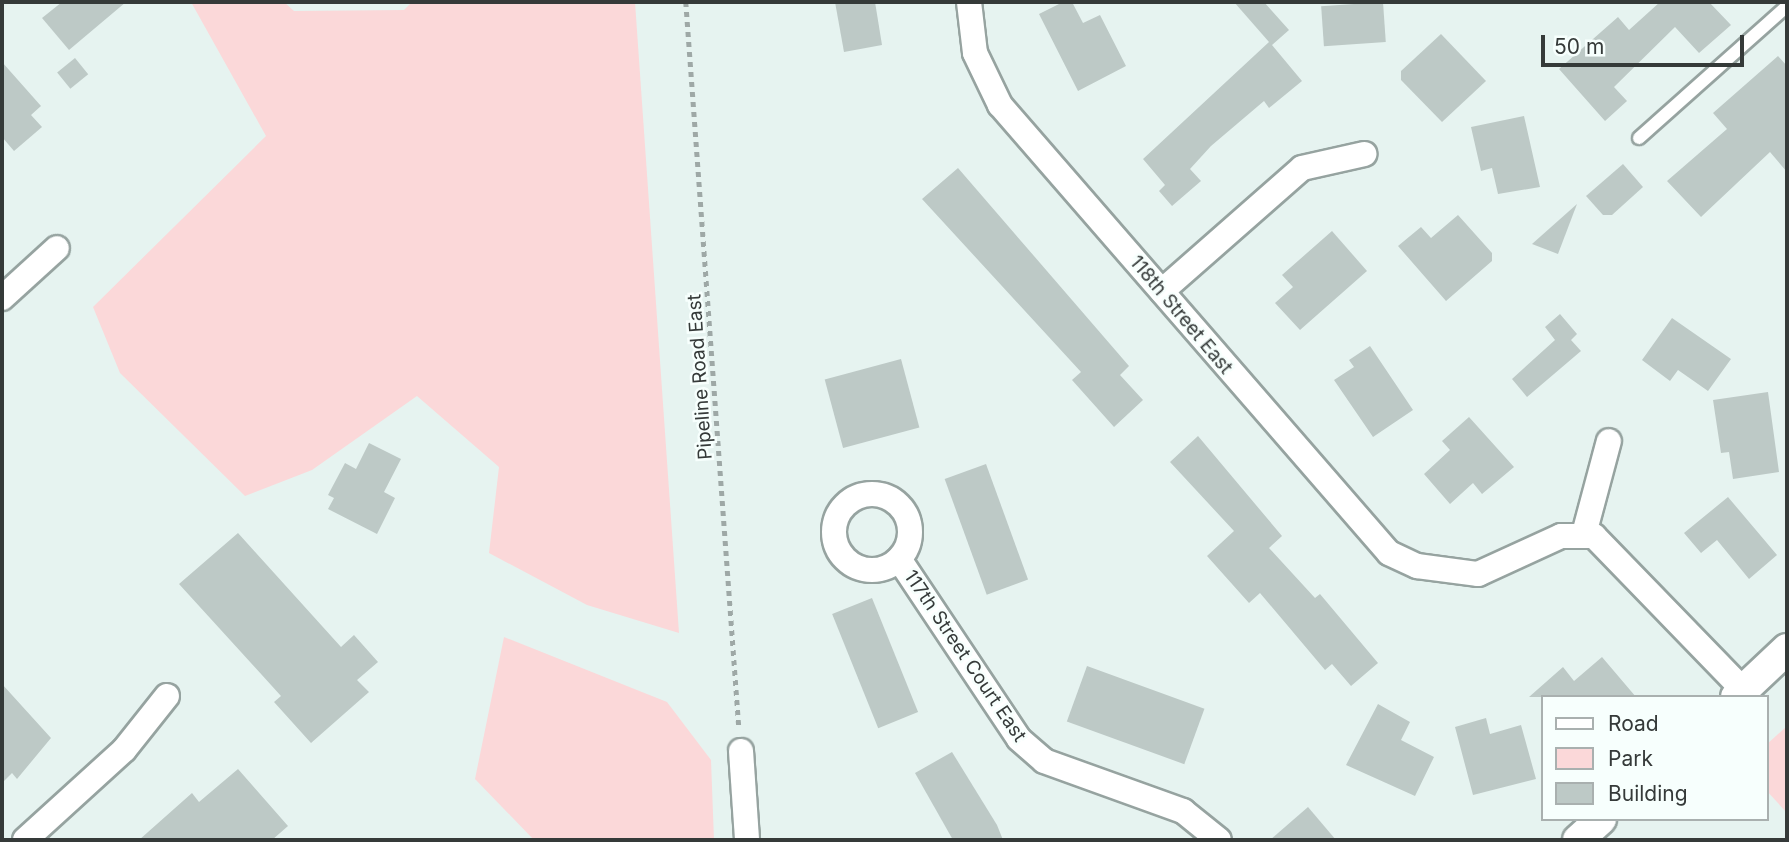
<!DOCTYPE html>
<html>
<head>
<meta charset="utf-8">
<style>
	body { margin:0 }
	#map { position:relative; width:1789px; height:842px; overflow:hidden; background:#e6f3f0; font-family:Inter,sans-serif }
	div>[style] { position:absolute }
	.green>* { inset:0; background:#fbd8d9 }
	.building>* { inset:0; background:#bdc9c6; transform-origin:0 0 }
	.path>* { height:4.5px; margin-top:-2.25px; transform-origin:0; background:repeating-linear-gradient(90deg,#9ea8a6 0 5px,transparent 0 10px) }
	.roads { filter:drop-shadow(2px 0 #96a3a0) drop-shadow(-2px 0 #96a3a0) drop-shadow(0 2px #96a3a0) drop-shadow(0 -2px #96a3a0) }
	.service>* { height:12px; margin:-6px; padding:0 6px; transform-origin:6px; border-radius:6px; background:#fff }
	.minor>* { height:24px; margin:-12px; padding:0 12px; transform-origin:12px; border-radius:12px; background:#fff }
	.minor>.ring { margin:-12px; padding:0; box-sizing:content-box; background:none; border:24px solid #fff; border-radius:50% }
	.tertiary>* { height:30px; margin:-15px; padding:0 15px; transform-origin:15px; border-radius:15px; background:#fff }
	span { translate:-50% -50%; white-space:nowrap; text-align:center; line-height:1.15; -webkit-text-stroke:5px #f7fffd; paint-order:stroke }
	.street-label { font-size:19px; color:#353a39 }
	.frame { position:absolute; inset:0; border:4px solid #353a39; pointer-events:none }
	.legend { position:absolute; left:1541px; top:695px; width:228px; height:126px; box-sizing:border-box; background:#f7fffd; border:2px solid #a9b0af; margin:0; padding:9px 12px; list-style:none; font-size:21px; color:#353a39 }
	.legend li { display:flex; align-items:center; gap:14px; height:35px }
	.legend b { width:35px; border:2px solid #a9b0af }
	.scale { position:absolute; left:1541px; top:35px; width:203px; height:32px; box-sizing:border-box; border:4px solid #353a39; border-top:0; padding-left:9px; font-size:21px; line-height:24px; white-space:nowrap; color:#353a39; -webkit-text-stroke:5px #f7fffd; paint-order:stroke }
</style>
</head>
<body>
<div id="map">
	<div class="green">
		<div style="clip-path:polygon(191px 2px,284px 2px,294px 11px,404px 10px,412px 2px,635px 2px,679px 633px,587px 605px,489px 553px,499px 467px,417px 396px,312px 470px,245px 496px,120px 373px,93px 307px,266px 136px)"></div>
		<div style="clip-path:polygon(504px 637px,667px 702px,711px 760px,714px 840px,534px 840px,475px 779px)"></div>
		<div style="clip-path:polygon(1787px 726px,1787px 813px,1766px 790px,1766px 745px)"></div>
	</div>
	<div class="building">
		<div style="clip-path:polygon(62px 2px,126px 2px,69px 50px,42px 18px)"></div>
		<div style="clip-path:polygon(835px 2px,875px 2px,882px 45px,844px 52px)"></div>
		<div style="clip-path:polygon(1063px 2px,1072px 2px,1083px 23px,1100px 15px,1126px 66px,1078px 91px,1039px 14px)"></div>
		<div style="clip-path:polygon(1234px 2px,1264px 2px,1289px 30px,1272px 45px,1302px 81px,1269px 108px,1264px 101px,1211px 146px,1190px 169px,1201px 181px,1172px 206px,1159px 191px,1165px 185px,1143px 159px,1269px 42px)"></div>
		<div style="left:1383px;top:2px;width:40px;height:62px;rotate:86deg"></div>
		<div style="clip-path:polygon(1660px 2px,1709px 2px,1731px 25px,1699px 53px,1675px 27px,1614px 87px,1627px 101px,1605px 121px,1559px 69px,1618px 17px,1629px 30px)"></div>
		<div style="clip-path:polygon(1441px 34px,1486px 81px,1442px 122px,1401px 80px,1401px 71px)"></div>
		<div style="clip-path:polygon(1778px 56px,1787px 66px,1787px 172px,1770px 152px,1701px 217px,1667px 181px,1727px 129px,1713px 113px)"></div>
		<div style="left:75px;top:58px;width:21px;height:23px;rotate:51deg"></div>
		<div style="clip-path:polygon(2px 62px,41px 106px,31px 115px,42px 127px,14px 151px,2px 137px)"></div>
		<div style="clip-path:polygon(1524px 116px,1540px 187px,1498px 194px,1492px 168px,1481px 171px,1471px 127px)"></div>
		<div style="clip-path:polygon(1623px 164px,1643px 187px,1612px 215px,1603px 215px,1586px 196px)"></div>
		<div style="clip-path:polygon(958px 168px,1129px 366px,1120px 375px,1143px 400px,1114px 427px,1072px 380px,1081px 372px,922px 199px)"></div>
		<div style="clip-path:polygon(1577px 204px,1558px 254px,1532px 244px)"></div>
		<div style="clip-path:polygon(1458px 215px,1492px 253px,1492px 261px,1446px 301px,1398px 246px,1421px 227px,1431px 238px)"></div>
		<div style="clip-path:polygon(1332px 231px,1367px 271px,1300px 330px,1275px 303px,1293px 287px,1282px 275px)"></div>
		<div style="clip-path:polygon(1560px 314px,1577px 334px,1571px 340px,1581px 351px,1527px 397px,1512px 379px,1555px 340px,1545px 327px)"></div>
		<div style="clip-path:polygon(1672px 318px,1731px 359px,1708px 391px,1678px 370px,1670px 381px,1642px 360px)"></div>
		<div style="clip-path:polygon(1370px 346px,1413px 410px,1373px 437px,1334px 380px,1354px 367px,1349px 360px)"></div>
		<div style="left:901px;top:359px;width:71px;height:79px;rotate:75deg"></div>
		<div style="clip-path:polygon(1768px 392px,1779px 472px,1733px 479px,1729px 452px,1721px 453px,1713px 400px)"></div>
		<div style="clip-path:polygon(1469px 417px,1514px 467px,1482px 494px,1473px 483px,1450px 504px,1424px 474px,1450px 450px,1442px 441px)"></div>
		<div style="clip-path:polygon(1198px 436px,1282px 536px,1269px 548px,1315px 598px,1320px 594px,1378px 663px,1351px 686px,1332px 664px,1325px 670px,1260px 593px,1249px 603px,1207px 556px,1234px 531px,1170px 462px)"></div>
		<div style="clip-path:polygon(369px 443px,401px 459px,384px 492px,395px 498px,377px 534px,328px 509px,334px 498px,328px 495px,345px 463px,356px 469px)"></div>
		<div style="left:986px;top:464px;width:123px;height:44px;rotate:70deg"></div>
		<div style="clip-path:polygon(1728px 497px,1777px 555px,1749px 579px,1717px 540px,1701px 553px,1684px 533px)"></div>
		<div style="clip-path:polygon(238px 533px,341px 647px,354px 635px,378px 662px,357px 680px,369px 692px,311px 743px,274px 702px,281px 696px,179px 584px)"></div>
		<div style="left:872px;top:598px;width:123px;height:43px;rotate:68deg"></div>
		<div style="clip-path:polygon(1602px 657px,1636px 697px,1529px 697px,1563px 667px,1574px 681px)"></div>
		<div style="left:1087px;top:666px;width:125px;height:59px;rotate:20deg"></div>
		<div style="clip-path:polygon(2px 684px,51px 738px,17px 779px,12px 773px,2px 783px)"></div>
		<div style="clip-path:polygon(1378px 704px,1410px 722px,1401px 740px,1434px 757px,1415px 796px,1346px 765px)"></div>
		<div style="clip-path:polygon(1486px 718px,1490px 734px,1521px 725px,1536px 779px,1473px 795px,1455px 727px)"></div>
		<div style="clip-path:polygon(952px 752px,997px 825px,1003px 840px,953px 840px,915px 773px)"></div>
		<div style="clip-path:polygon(238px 769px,288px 826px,272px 840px,139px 840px,192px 793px,199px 802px)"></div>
		<div style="clip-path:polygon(1308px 807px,1336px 840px,1270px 840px)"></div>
	</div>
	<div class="path">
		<div style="left:686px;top:2px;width:727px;rotate:85.82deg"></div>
	</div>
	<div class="roads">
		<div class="service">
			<div style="left:1639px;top:138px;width:198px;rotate:-41.7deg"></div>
		</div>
		<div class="minor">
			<div style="left:969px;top:2px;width:51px;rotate:83.3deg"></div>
			<div style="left:975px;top:53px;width:58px;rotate:64.3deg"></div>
			<div style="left:1000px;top:105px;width:593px;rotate:49.03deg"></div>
			<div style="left:1389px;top:553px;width:31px;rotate:25deg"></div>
			<div style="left:1417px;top:566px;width:62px;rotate:7.5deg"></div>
			<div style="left:1478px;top:574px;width:91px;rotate:-24.6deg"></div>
			<div style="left:1561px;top:536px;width:33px"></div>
			<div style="left:1594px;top:536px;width:214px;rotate:45.9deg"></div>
			<div style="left:1162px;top:291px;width:186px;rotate:-41.3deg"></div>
			<div style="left:1302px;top:168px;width:64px;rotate:-12.7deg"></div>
			<div style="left:2px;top:298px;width:74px;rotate:-42.3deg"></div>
			<div class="ring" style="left:834px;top:494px;width:52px;height:52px"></div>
			<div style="left:1584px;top:534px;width:96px;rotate:-75deg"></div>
			<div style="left:899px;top:559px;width:216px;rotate:56.3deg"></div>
			<div style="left:1019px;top:739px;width:33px;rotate:41deg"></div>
			<div style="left:1044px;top:761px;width:148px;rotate:19.8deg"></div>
			<div style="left:1183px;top:811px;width:46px;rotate:38.9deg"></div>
			<div style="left:741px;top:751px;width:89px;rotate:86.1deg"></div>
			<div style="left:25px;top:840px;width:134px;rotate:-42.3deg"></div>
			<div style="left:124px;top:750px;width:69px;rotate:-51.5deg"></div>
		</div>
		<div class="tertiary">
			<div style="left:1736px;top:697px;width:70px;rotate:-43.3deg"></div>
			<div style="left:1578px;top:840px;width:31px;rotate:-42deg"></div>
		</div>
	</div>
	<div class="street-label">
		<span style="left:1181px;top:315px;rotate:50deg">118th Street East</span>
		<span style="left:700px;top:377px;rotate:-94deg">Pipeline Road East</span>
		<span style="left:965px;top:656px;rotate:56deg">117th Street Court East</span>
	</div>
	<div class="frame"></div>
	<ul class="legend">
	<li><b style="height:9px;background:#fff"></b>Road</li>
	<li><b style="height:19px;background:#fbd8d9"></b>Park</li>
	<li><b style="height:19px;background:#bdc9c6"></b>Building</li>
	</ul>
	<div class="scale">50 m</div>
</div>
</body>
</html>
